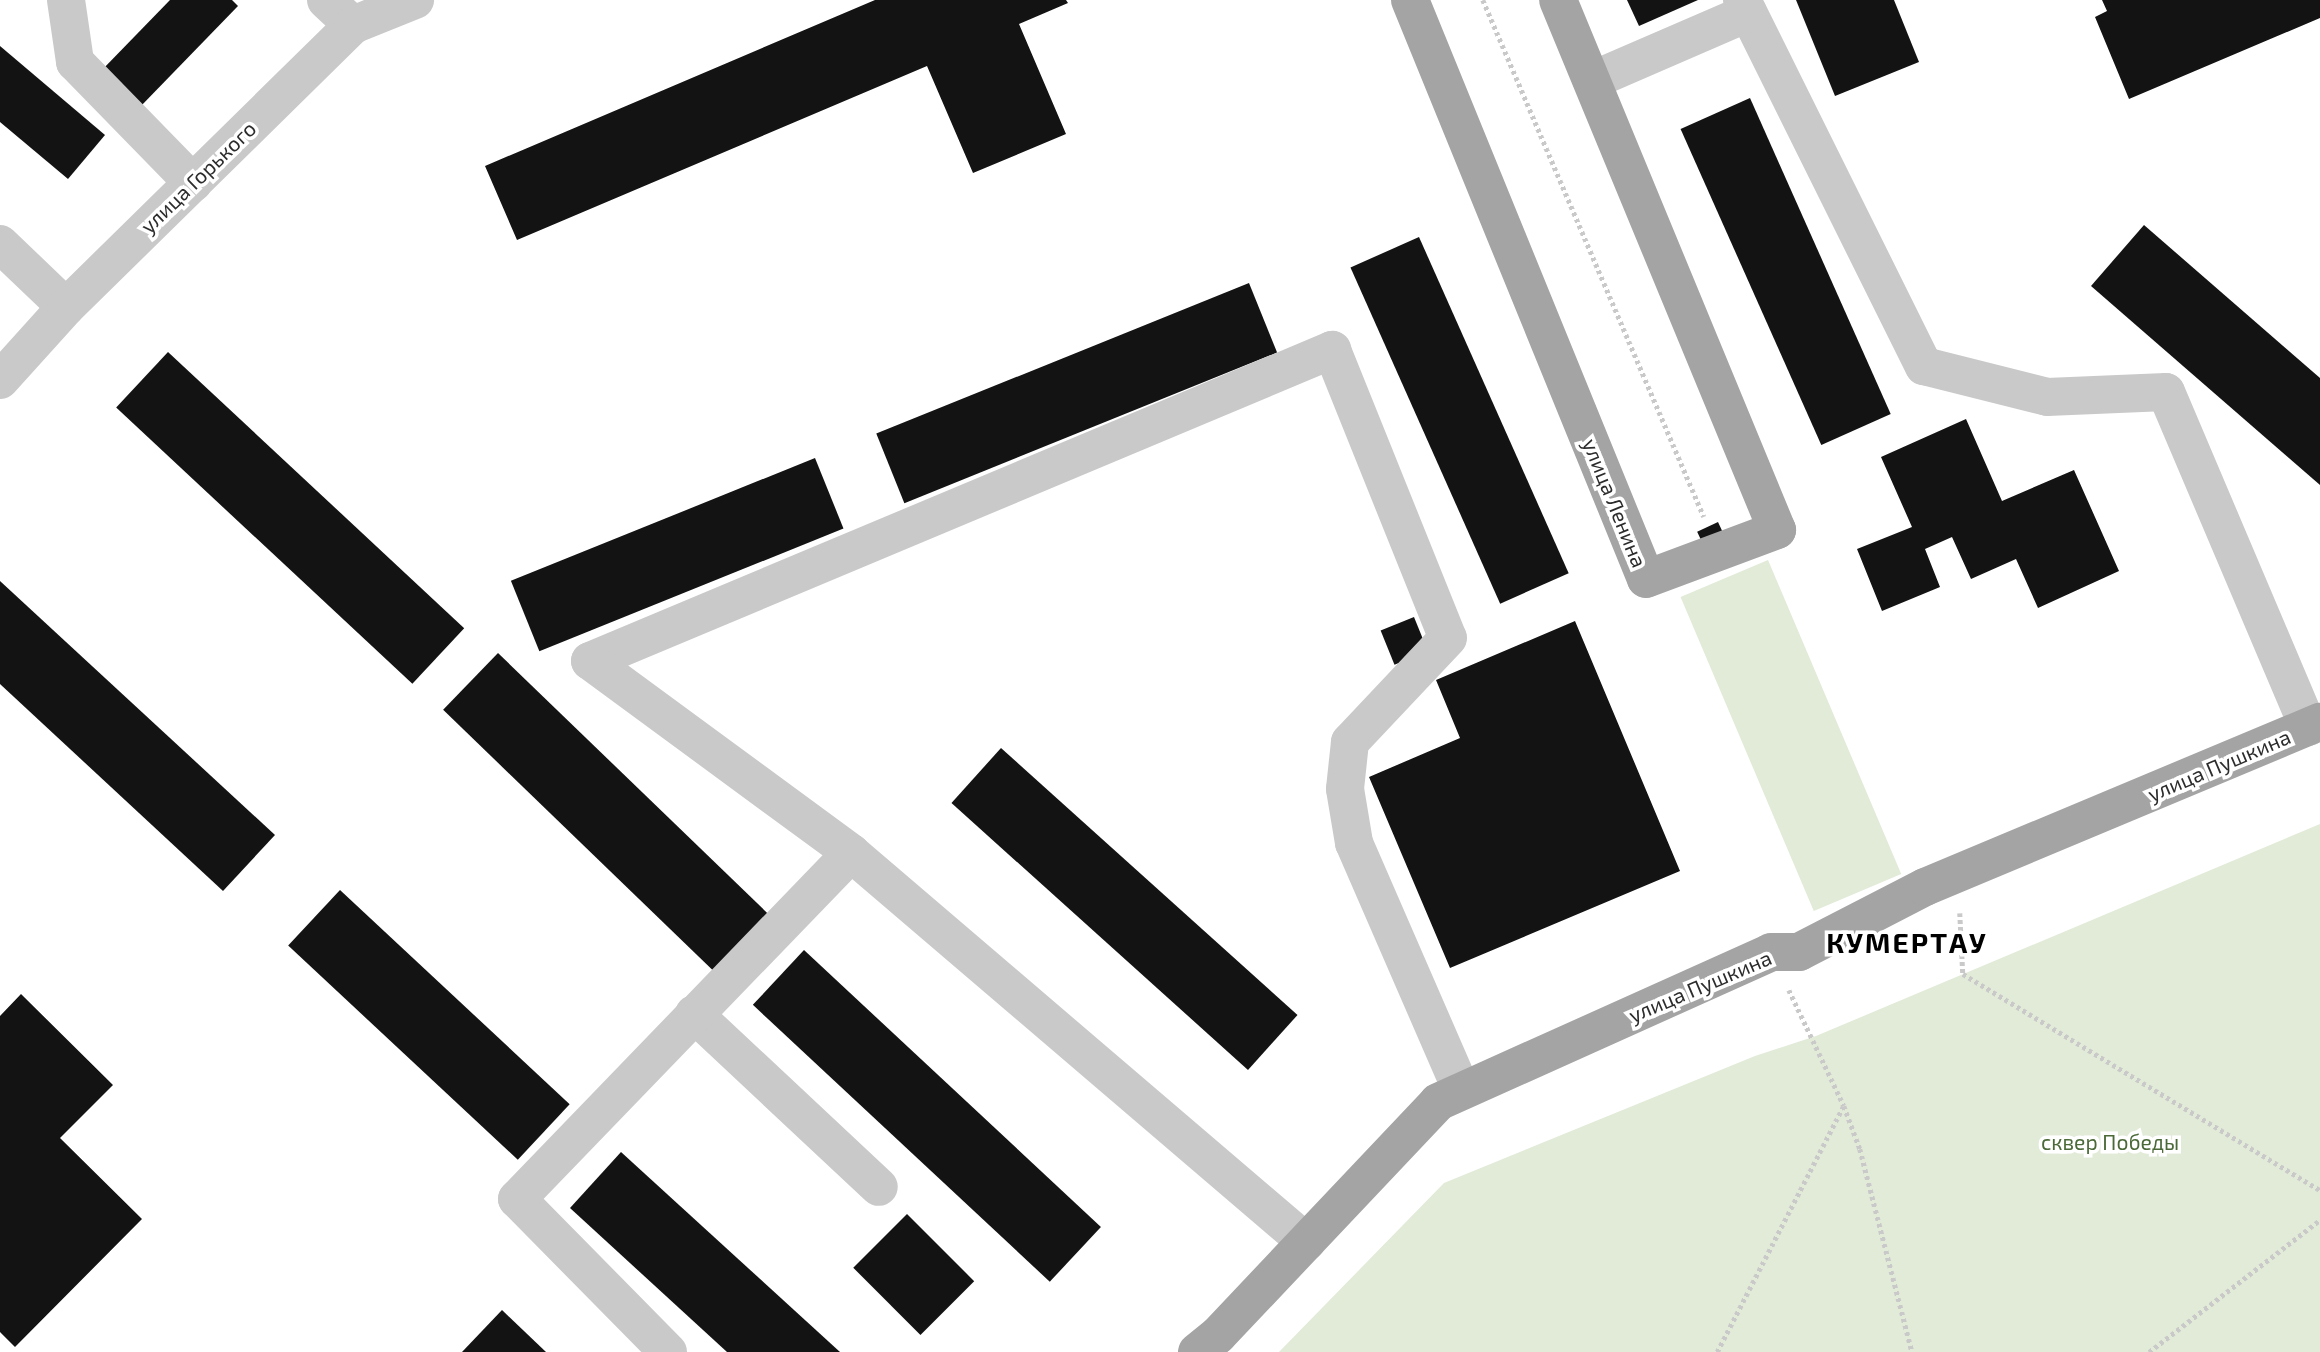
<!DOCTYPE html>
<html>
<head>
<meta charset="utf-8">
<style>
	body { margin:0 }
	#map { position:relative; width:2320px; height:1352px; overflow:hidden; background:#fff; font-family:"Exo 2",sans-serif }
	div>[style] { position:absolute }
	.green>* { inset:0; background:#e1ebd8; transform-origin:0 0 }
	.building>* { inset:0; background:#131313; transform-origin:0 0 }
	.path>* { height:4.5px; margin-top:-2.25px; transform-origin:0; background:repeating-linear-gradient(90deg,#c9c9c9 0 3.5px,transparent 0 7px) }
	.minor>* { height:38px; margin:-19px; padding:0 19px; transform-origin:19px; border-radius:19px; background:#c9c9c9 }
	.major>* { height:38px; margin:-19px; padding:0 19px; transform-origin:19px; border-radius:19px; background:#a4a4a4 }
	span { translate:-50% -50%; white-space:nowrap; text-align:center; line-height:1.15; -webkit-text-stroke:7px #fff; paint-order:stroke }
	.street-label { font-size:21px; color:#2c2c2c }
	.park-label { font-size:21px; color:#4b6a38 }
	.district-label { font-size:28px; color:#000; font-weight:700; letter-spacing:2px }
</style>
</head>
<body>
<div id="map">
	<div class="green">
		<div style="left:1768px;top:560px;width:341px;height:95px;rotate:67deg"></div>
		<div style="clip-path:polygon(2320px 824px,2320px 1352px,1279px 1352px,1444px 1183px,1755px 1056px,1816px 1036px)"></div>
	</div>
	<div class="building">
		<div style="clip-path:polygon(170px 0,232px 0,238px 6px,140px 107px,101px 71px)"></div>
		<div style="clip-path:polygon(875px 0,1066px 0,1068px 3px,1019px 24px,1066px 134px,973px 173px,927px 66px,517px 240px,485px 166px)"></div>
		<div style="clip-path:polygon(1627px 0,1698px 0,1639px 26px)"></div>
		<div style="clip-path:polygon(1796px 0,1894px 0,1919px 62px,1835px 96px)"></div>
		<div style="clip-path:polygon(2102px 0,2320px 0,2320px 18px,2129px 99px,2095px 17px,2107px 11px)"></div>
		<div style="clip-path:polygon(0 46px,105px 135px,68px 179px,0 122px)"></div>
		<div style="left:1750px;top:98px;width:346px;height:76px;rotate:66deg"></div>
		<div style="clip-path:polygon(2144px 225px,2320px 378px,2320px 485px,2091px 286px)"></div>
		<div style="left:1419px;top:237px;width:368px;height:75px;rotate:66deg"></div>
		<div style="left:1249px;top:283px;width:75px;height:402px;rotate:68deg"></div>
		<div style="left:168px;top:352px;width:405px;height:76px;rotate:43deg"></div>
		<div style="clip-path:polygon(1966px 419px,2002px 501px,2074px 470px,2119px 571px,2038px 608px,2016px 559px,1971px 579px,1952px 537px,1925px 549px,1940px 587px,1882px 611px,1857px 549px,1912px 527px,1881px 457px)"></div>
		<div style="left:815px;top:458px;width:76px;height:328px;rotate:68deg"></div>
		<div style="left:1718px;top:522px;width:19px;height:23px;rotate:65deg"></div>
		<div style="clip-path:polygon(0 581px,275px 835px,223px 891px,0 684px)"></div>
		<div style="left:1414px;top:617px;width:37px;height:36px;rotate:68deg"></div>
		<div style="clip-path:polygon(1575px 621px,1680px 871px,1450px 968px,1369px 777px,1460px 738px,1436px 680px)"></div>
		<div style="left:498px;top:653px;width:381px;height:79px;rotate:44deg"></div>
		<div style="left:1001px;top:748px;width:399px;height:74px;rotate:42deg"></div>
		<div style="left:340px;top:890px;width:314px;height:76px;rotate:43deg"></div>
		<div style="left:804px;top:950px;width:406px;height:75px;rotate:43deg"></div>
		<div style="clip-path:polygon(21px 994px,113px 1085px,60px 1138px,142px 1219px,15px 1347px,0 1332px,0 1016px)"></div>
		<div style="clip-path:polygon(621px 1152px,840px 1352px,727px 1352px,570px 1208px)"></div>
		<div style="left:907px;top:1214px;width:95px;height:76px;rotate:45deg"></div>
		<div style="clip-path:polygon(502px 1310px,546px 1352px,462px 1352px)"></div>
	</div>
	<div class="path">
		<div style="left:1483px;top:0;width:562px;rotate:66.85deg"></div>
		<div style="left:1960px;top:913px;width:61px;rotate:87.2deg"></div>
		<div style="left:1963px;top:974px;width:417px;rotate:31.2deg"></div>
		<div style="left:1789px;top:990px;width:128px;rotate:64.6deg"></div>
		<div style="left:1844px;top:1106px;width:46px;rotate:69.6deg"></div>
		<div style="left:1860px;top:1149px;width:210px;rotate:75.6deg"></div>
		<div style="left:1717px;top:1352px;width:276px;rotate:-62.8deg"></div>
		<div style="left:2149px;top:1352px;width:216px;rotate:-37.7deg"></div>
	</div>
	<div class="minor">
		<div style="left:66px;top:0;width:63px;rotate:81.7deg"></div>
		<div style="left:75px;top:62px;width:169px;rotate:45.7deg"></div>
		<div style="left:326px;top:0;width:37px;rotate:43deg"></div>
		<div style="left:1742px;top:0;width:409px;rotate:63.6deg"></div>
		<div style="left:1924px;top:366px;width:127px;rotate:14.1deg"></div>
		<div style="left:2047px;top:397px;width:119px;rotate:-2.4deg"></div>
		<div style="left:2166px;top:392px;width:364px;rotate:67deg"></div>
		<div style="left:1593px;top:80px;width:169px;rotate:-23.4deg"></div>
		<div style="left:0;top:244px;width:91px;rotate:43.7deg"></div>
		<div style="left:0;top:380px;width:98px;rotate:-47.9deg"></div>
		<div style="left:66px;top:307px;width:402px;rotate:-44.5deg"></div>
		<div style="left:353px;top:25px;width:67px;rotate:-22deg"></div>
		<div style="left:590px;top:661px;width:805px;rotate:-22.74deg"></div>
		<div style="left:1332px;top:350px;width:310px;rotate:68.1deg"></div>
		<div style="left:1448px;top:638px;width:143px;rotate:133.3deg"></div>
		<div style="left:1350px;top:742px;width:47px;rotate:96.1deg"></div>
		<div style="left:1345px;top:789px;width:55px;rotate:80.5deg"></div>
		<div style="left:1354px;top:843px;width:270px;rotate:66.5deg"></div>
		<div style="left:590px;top:661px;width:324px;rotate:36.3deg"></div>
		<div style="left:851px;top:853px;width:599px;rotate:40.53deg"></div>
		<div style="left:694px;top:1014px;width:253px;rotate:43.1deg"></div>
		<div style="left:668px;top:1352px;width:215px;rotate:-134.6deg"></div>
		<div style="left:517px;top:1199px;width:481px;rotate:-46deg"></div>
	</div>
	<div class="major">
		<div style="left:1410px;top:0;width:625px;rotate:67.82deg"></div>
		<div style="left:1646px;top:579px;width:140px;rotate:-20.5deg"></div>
		<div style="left:1777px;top:530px;width:573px;rotate:-112.45deg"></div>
		<div style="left:1197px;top:1352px;width:27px;rotate:-39deg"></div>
		<div style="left:1218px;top:1335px;width:320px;rotate:-46.6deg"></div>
		<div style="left:1438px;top:1102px;width:365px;rotate:-24.2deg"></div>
		<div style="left:1771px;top:952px;width:28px"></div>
		<div style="left:1799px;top:952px;width:142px;rotate:-27.3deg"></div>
		<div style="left:1925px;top:887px;width:428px;rotate:-22.7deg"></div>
	</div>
	<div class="street-label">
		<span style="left:198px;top:177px;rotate:-44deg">улица Горького</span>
		<span style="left:1615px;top:503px;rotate:68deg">улица Ленина</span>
		<span style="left:2219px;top:765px;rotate:-23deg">улица Пушкина</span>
		<span style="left:1700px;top:986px;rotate:-23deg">улица Пушкина</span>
	</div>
	<div class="park-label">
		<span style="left:2110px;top:1142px">сквер Победы</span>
	</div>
	<div class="district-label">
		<span style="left:1907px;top:942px">КУМЕРТАУ</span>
	</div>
</div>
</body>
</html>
